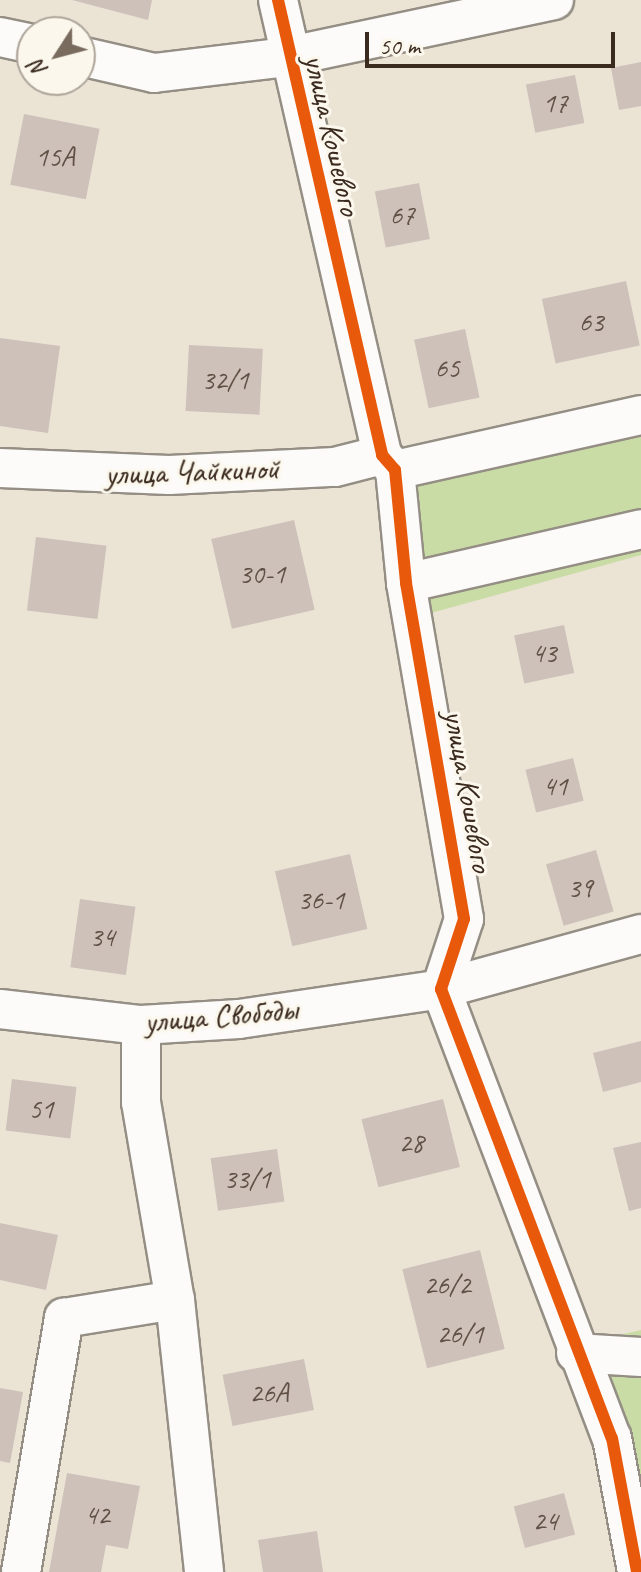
<!DOCTYPE html>
<html>
<head>
<meta charset="utf-8">
<style>
	body { margin:0 }
	#map { position:relative; width:641px; height:1572px; overflow:hidden; background:#ebe4d5; font-family:Caveat,sans-serif }
	div>[style] { position:absolute }
	.green>* { inset:0; background:#cadca6 }
	.building>* { inset:0; background:#cec1ba; transform-origin:0 0 }
	.roads { filter:drop-shadow(2px 0 #948e84) drop-shadow(-2px 0 #948e84) drop-shadow(0 2px #948e84) drop-shadow(0 -2px #948e84) }
	.street>* { height:38px; margin:-19px; padding:0 19px; transform-origin:19px; border-radius:19px; background:#fcfbf9 }
	.cycleway>* { height:12px; margin:-6px; padding:0 6px; transform-origin:6px; border-radius:6px; background:#e8590c }
	span { translate:-50% -50%; white-space:nowrap; text-align:center; line-height:1.15; -webkit-text-stroke:6px #fbf7ec; paint-order:stroke }
	.number-label { font-size:28px; color:#605045 }
	.number-label span { -webkit-text-stroke-width:0 }
	.street-label { font-size:32px; color:#3b2a1e }
	.north { position:absolute; left:16px; top:16px; width:80px; height:80px; box-sizing:border-box; background:#fbf7ec; border:2px solid #aea59a; border-radius:50%; rotate:234deg; font-size:22px; font-weight:700; line-height:32px; text-align:center; color:#3b2a1e }
	.north::after { content:''; display:block; margin:auto; width:28px; height:36px; background:#796b5e; clip-path:polygon(50% 0,100% 100%,50% 72%,0 100%) }
	.scale { position:absolute; left:365px; top:32px; width:250px; height:36px; box-sizing:border-box; border:4px solid #3b2a1e; border-top:0; padding-left:10px; font-size:24px; line-height:28px; white-space:nowrap; color:#3b2a1e; -webkit-text-stroke:6px #fbf7ec; paint-order:stroke }
</style>
</head>
<body>
<div id="map">
	<div class="green">
		<div style="clip-path:polygon(641px 399px,641px 555px,431px 613px,404px 452px)"></div>
		<div style="clip-path:polygon(641px 1330px,641px 1492px,602px 1339px)"></div>
	</div>
	<div class="building">
		<div style="clip-path:polygon(72px 0,152px 0,148px 20px)"></div>
		<div style="clip-path:polygon(641px 62px,641px 106px,619px 110px,611px 68px)"></div>
		<div style="left:575px;top:75px;width:49px;height:50px;rotate:79deg"></div>
		<div style="left:24px;top:114px;width:77px;height:72px;rotate:11deg"></div>
		<div style="left:419px;top:183px;width:57px;height:45px;rotate:79deg"></div>
		<div style="left:626px;top:281px;width:66px;height:86px;rotate:78deg"></div>
		<div style="left:465px;top:329px;width:70px;height:52px;rotate:78deg"></div>
		<div style="clip-path:polygon(0 338px,60px 346px,48px 433px,0 426px)"></div>
		<div style="left:189px;top:345px;width:74px;height:66px;rotate:3deg"></div>
		<div style="left:294px;top:520px;width:92px;height:85px;rotate:77deg"></div>
		<div style="left:36px;top:537px;width:71px;height:74px;rotate:7deg"></div>
		<div style="left:564px;top:625px;width:49px;height:51px;rotate:78deg"></div>
		<div style="left:573px;top:758px;width:44px;height:49px;rotate:76deg"></div>
		<div style="left:596px;top:850px;width:64px;height:52px;rotate:74deg"></div>
		<div style="left:350px;top:854px;width:77px;height:77px;rotate:77deg"></div>
		<div style="left:80px;top:899px;width:56px;height:69px;rotate:8deg"></div>
		<div style="clip-path:polygon(641px 1041px,641px 1082px,603px 1092px,593px 1053px)"></div>
		<div style="left:12px;top:1079px;width:65px;height:52px;rotate:7deg"></div>
		<div style="left:443px;top:1099px;width:70px;height:84px;rotate:76deg"></div>
		<div style="clip-path:polygon(641px 1142px,641px 1208px,629px 1211px,613px 1148px)"></div>
		<div style="left:277px;top:1149px;width:53px;height:67px;rotate:82deg"></div>
		<div style="clip-path:polygon(0 1223px,58px 1235px,46px 1290px,0 1280px)"></div>
		<div style="left:480px;top:1250px;width:102px;height:80px;rotate:76deg"></div>
		<div style="left:304px;top:1359px;width:52px;height:83px;rotate:79deg"></div>
		<div style="clip-path:polygon(0 1388px,23px 1392px,10px 1463px,0 1461px)"></div>
		<div style="clip-path:polygon(67px 1473px,140px 1486px,128px 1549px,106px 1545px,101px 1572px,49px 1572px)"></div>
		<div style="left:564px;top:1493px;width:43px;height:52px;rotate:75deg"></div>
		<div style="clip-path:polygon(317px 1531px,323px 1572px,263px 1572px,258px 1540px)"></div>
	</div>
	<div class="roads">
		<div class="street">
			<div style="left:278px;top:0;width:467px;rotate:77.1deg"></div>
			<div style="left:382px;top:455px;width:20px;rotate:49deg"></div>
			<div style="left:395px;top:470px;width:114px;rotate:84.4deg"></div>
			<div style="left:406px;top:583px;width:341px;rotate:80.2deg"></div>
			<div style="left:464px;top:919px;width:74px;rotate:108.2deg"></div>
			<div style="left:441px;top:989px;width:480px;rotate:69.2deg"></div>
			<div style="left:612px;top:1438px;width:136px;rotate:79.4deg"></div>
			<div style="left:0;top:37px;width:33px;rotate:12deg"></div>
			<div style="left:80px;top:56px;width:76px;rotate:12.9deg"></div>
			<div style="left:154px;top:73px;width:133px;rotate:-6.9deg"></div>
			<div style="left:286px;top:57px;width:274px;rotate:-12deg"></div>
			<div style="left:0;top:468px;width:169px;rotate:2.4deg"></div>
			<div style="left:169px;top:475px;width:166px;rotate:-2.8deg"></div>
			<div style="left:335px;top:467px;width:49px;rotate:-14.3deg"></div>
			<div style="left:395px;top:470px;width:252px;rotate:-12.6deg"></div>
			<div style="left:406px;top:583px;width:241px;rotate:-12.9deg"></div>
			<div style="left:0;top:1009px;width:142px;rotate:6.5deg"></div>
			<div style="left:141px;top:1025px;width:98px;rotate:-3.5deg"></div>
			<div style="left:239px;top:1019px;width:204px;rotate:-8.4deg"></div>
			<div style="left:441px;top:989px;width:207px;rotate:-15.4deg"></div>
			<div style="left:141px;top:1025px;width:77px;rotate:90deg"></div>
			<div style="left:141px;top:1102px;width:201px;rotate:80.3deg"></div>
			<div style="left:175px;top:1300px;width:274px;rotate:83.9deg"></div>
			<div style="left:576px;top:1353px;width:65px;rotate:3.5deg"></div>
			<div style="left:21px;top:1572px;width:258px;rotate:-80.4deg"></div>
			<div style="left:64px;top:1318px;width:112px;rotate:-9.2deg"></div>
		</div>
	</div>
	<div class="cycleway">
		<div style="left:278px;top:0;width:467px;rotate:77.1deg"></div>
		<div style="left:382px;top:455px;width:20px;rotate:49deg"></div>
		<div style="left:395px;top:470px;width:114px;rotate:84.4deg"></div>
		<div style="left:406px;top:583px;width:341px;rotate:80.2deg"></div>
		<div style="left:464px;top:919px;width:74px;rotate:108.2deg"></div>
		<div style="left:441px;top:989px;width:480px;rotate:69.2deg"></div>
		<div style="left:612px;top:1438px;width:136px;rotate:79.4deg"></div>
	</div>
	<div class="number-label">
		<span style="left:555px;top:103px">17</span>
		<span style="left:55px;top:157px">15А</span>
		<span style="left:402px;top:215px">67</span>
		<span style="left:591px;top:322px">63</span>
		<span style="left:447px;top:368px">65</span>
		<span style="left:225px;top:380px">32/1</span>
		<span style="left:262px;top:574px">30-1</span>
		<span style="left:544px;top:653px">43</span>
		<span style="left:555px;top:786px">41</span>
		<span style="left:580px;top:888px">39</span>
		<span style="left:321px;top:900px">36-1</span>
		<span style="left:102px;top:937px">34</span>
		<span style="left:41px;top:1109px">51</span>
		<span style="left:411px;top:1143px">28</span>
		<span style="left:247px;top:1179px">33/1</span>
		<span style="left:447px;top:1285px">26/2</span>
		<span style="left:460px;top:1334px">26/1</span>
		<span style="left:269px;top:1393px">26А</span>
		<span style="left:97px;top:1515px">42</span>
		<span style="left:545px;top:1521px">24</span>
	</div>
	<div class="street-label">
		<span style="left:332px;top:135px;rotate:77deg">улица Кошевого</span>
		<span style="left:192px;top:472px;rotate:-2deg">улица Чайкиной</span>
		<span style="left:468px;top:791px;rotate:80deg">улица Кошевого</span>
		<span style="left:221px;top:1016px;rotate:-5deg">улица Свободы</span>
	</div>
	<div class="north">N</div>
	<div class="scale">50 m</div>
</div>
</body>
</html>
